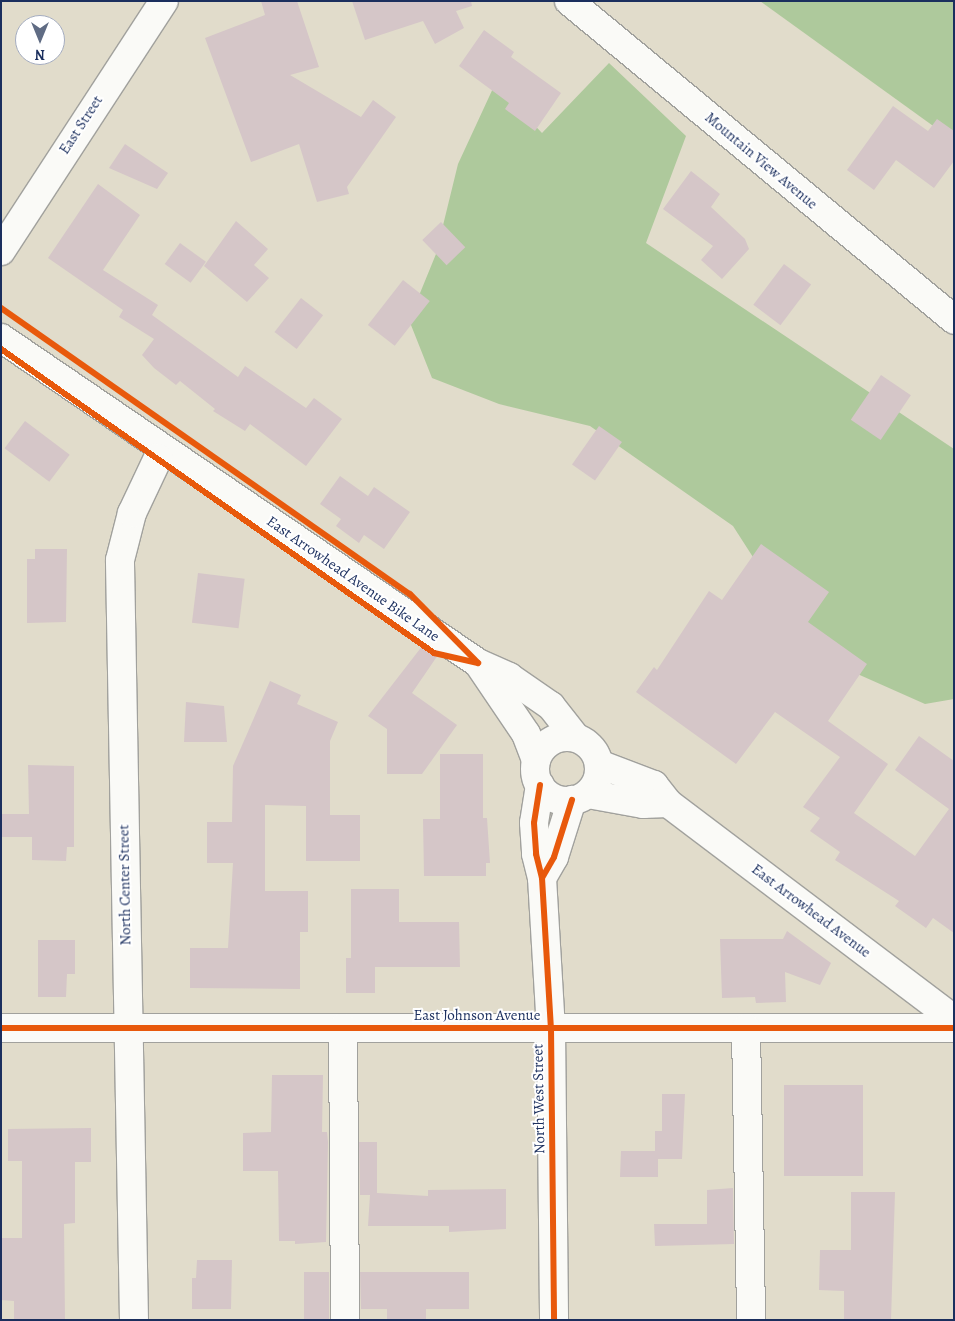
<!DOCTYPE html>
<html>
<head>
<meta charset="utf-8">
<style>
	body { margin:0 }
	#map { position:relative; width:955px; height:1321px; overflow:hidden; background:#e1dccb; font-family:Alegreya,serif }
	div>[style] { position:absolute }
	.forest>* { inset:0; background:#aec99c }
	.building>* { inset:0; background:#d5c6c8; transform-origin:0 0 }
	.roads { filter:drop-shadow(1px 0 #a1a19d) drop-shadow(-1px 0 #a1a19d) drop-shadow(0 1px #a1a19d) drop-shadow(0 -1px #a1a19d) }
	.minor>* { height:28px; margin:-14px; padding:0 14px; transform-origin:14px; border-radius:14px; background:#fafaf7 }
	.minor>.ring { margin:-14px; padding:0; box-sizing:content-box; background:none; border:28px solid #fafaf7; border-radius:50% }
	.cycleway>* { height:6px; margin:-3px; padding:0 3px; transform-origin:3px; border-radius:3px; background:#e8590c }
	span { translate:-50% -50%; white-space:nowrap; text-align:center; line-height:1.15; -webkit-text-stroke:4px #fff; paint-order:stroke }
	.street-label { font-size:15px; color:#1b2f5e }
	.frame { position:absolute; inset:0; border:2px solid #1b2f5e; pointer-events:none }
	.north { position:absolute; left:15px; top:15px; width:50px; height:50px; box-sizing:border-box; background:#fff; border:1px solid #a4acbf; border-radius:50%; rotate:180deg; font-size:14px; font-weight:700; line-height:20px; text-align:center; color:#1b2f5e }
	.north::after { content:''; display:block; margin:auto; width:18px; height:22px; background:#606c84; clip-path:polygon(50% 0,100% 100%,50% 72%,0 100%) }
</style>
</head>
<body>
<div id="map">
	<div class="forest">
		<div style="clip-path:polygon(760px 1px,954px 1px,954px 141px)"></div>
		<div style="clip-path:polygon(609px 63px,686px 136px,646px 243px,954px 449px,954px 699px,925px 704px,844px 668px,783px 604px,733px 526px,590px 426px,499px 404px,432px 378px,409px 320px,436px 254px,458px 164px,495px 84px,542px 133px)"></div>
	</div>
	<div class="building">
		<div style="clip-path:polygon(261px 1px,297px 1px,319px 67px,290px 75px,361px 117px,373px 100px,396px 117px,347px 187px,349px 194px,317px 202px,299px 144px,251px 162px,205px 38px,265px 15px)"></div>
		<div style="clip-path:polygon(352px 1px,471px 1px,472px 6px,456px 11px,464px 28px,435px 44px,423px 21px,365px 40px)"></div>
		<div style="clip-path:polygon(484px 30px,514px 52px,511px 57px,561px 93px,535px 131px,505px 109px,509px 103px,459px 66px)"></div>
		<div style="clip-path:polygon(893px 106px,928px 131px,937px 119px,954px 131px,954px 161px,934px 188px,896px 160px,874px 190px,847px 170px)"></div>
		<div style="clip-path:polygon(125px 144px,168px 173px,157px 189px,109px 168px)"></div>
		<div style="clip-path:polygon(691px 171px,720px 194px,711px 207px,745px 239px,749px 249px,722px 279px,701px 260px,713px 246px,663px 209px)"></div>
		<div style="clip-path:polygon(98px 184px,140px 215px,103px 270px,158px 305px,152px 315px,238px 377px,245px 366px,306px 408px,314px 398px,342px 419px,306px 466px,250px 424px,245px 431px,213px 411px,215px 409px,180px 381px,176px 385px,154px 368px,142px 355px,154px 339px,119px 317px,123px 310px,48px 258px)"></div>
		<div style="clip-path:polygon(236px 221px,268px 249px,254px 265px,269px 278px,247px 302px,204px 266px)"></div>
		<div style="left:441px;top:222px;width:35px;height:26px;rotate:46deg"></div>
		<div style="left:180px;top:243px;width:32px;height:26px;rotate:36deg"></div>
		<div style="left:784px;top:264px;width:34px;height:51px;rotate:37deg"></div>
		<div style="left:403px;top:280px;width:34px;height:57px;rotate:38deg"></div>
		<div style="left:301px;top:298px;width:28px;height:43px;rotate:38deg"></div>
		<div style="left:881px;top:375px;width:36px;height:54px;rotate:34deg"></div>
		<div style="left:25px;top:421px;width:56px;height:34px;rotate:37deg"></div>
		<div style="left:599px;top:426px;width:28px;height:47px;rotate:35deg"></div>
		<div style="clip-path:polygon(340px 476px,368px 496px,374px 487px,410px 512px,384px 549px,364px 535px,359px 543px,336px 526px,341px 519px,320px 504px)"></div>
		<div style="clip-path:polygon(761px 544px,829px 592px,808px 622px,867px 664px,828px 721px,888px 764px,854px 813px,915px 856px,949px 809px,895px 770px,919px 736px,954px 761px,954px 933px,933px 918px,926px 928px,895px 906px,899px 901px,835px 860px,840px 852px,810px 831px,820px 818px,803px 807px,840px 757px,775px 712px,736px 764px,636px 692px,654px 667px,657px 670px,709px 591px,722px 600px)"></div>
		<div style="clip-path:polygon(35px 549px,67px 549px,66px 622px,27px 623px,27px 559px,35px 559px)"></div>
		<div style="left:198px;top:573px;width:47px;height:50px;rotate:7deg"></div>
		<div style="clip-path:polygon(423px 645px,438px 655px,412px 693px,457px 725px,422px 774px,387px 774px,387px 729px,368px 716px)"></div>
		<div style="clip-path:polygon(270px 681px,301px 695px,297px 704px,338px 722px,330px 741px,330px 815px,360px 815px,360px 861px,306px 861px,306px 806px,265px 805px,265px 891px,308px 891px,308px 932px,300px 932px,300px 989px,190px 988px,190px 948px,228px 948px,233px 863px,207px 863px,207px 822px,232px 822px,233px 766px)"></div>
		<div style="clip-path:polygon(186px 702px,224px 706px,227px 742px,184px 742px)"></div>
		<div style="clip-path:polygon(440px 754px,483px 754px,483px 818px,487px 818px,490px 863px,486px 863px,486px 876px,424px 876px,423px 819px,440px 819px)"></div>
		<div style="clip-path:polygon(28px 765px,74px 766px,74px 847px,67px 847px,66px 861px,32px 860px,32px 837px,1px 837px,1px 814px,29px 814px)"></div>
		<div style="clip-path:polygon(351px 889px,399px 889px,399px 922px,459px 922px,460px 967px,375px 967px,375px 993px,346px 993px,346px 958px,351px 958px)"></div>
		<div style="clip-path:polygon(787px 931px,831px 963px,820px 985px,785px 972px,786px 1002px,756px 1003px,755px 997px,722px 998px,720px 939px,783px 939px)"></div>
		<div style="clip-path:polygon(38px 940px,75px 940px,75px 974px,67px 974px,66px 997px,38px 997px)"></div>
		<div style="clip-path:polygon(272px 1075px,323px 1075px,322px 1132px,327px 1132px,328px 1142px,326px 1242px,295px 1244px,295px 1241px,279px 1241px,278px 1171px,243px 1171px,243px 1133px,271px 1132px)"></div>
		<div style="left:784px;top:1085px;width:79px;height:91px"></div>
		<div style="clip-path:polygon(662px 1094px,685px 1094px,682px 1159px,658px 1159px,658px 1177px,620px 1177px,621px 1151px,655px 1151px,655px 1131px,662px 1131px)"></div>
		<div style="clip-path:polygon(91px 1128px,91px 1162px,75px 1162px,75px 1223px,64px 1224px,65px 1320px,14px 1320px,14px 1301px,1px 1300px,1px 1238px,22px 1238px,22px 1161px,8px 1161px,8px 1129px)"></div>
		<div style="clip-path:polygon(359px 1142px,377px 1142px,377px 1193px,428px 1196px,428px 1190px,506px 1189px,506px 1229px,449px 1232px,449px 1226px,368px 1226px,370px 1195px,360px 1195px)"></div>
		<div style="clip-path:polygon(733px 1188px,734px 1244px,655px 1246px,654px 1224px,707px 1224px,707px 1190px)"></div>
		<div style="clip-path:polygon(851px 1192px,895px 1192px,891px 1320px,844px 1320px,844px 1291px,819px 1290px,820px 1250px,851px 1250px)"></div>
		<div style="clip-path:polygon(197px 1260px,232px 1260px,231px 1309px,192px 1309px,192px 1278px,196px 1278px)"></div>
		<div style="left:304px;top:1272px;width:25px;height:48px"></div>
		<div style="clip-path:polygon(360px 1272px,469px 1272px,469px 1309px,426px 1309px,426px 1320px,387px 1320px,387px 1309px,361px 1309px)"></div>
	</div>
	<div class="roads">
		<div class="minor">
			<div style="left:569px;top:1px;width:500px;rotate:39.6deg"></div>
			<div style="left:1px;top:251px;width:298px;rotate:-56.9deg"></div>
			<div style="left:1px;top:338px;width:577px;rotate:34.27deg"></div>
			<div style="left:478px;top:663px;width:34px;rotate:24deg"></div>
			<div style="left:509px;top:677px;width:51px;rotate:34.6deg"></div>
			<div style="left:551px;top:706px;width:39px;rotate:52deg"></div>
			<div style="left:478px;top:663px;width:86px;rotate:55.9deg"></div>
			<div style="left:526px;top:734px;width:28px;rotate:69deg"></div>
			<div class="ring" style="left:535px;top:737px;width:36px;height:36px"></div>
			<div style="left:599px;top:764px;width:59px;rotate:20.9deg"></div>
			<div style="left:654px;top:785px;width:23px;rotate:52deg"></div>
			<div style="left:668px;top:803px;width:358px;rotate:37.1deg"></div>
			<div style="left:540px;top:785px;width:38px;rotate:99deg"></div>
			<div style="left:534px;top:823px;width:31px;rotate:86deg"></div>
			<div style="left:536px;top:854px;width:25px;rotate:76deg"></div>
			<div style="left:542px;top:878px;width:150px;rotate:86.6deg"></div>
			<div style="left:551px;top:1028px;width:292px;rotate:89.4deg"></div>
			<div style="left:588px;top:794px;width:56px;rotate:10.3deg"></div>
			<div style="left:643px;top:804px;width:25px;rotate:-2deg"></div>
			<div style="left:542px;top:878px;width:24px;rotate:-60deg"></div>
			<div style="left:554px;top:857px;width:60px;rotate:-72.5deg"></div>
			<div style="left:1px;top:1028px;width:953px"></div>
			<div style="left:343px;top:1028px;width:292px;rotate:89.6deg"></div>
			<div style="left:746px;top:1028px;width:292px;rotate:89deg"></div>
			<div style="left:134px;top:1320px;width:760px;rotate:-91.06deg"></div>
			<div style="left:120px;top:560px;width:49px;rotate:-75.7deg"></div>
			<div style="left:132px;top:513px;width:61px;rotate:-64.7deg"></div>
		</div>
	</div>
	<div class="cycleway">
		<div style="left:1px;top:308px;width:499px;rotate:35deg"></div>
		<div style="left:410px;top:594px;width:97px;rotate:45.4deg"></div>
		<div style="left:1px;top:349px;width:529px;rotate:35.07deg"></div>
		<div style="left:434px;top:653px;width:45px;rotate:12.8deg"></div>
		<div style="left:540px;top:785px;width:38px;rotate:99deg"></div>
		<div style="left:534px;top:823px;width:31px;rotate:86deg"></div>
		<div style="left:536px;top:854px;width:25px;rotate:76deg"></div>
		<div style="left:542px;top:878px;width:150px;rotate:86.6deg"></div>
		<div style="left:551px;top:1028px;width:292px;rotate:89.4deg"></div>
		<div style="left:542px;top:878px;width:24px;rotate:-60deg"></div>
		<div style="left:554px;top:857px;width:60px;rotate:-72.5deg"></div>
		<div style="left:1px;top:1028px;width:953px"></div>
	</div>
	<div class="street-label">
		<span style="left:81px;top:125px;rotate:-57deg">East Street</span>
		<span style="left:761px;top:161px;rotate:40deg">Mountain View Avenue</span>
		<span style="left:353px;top:579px;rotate:35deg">East Arrowhead Avenue Bike Lane</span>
		<span style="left:125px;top:885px;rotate:-91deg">North Center Street</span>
		<span style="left:811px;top:911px;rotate:37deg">East Arrowhead Avenue</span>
		<span style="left:477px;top:1016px">East Johnson Avenue</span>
		<span style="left:539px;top:1099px;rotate:-91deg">North West Street</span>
	</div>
	<div class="frame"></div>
	<div class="north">N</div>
</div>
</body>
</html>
